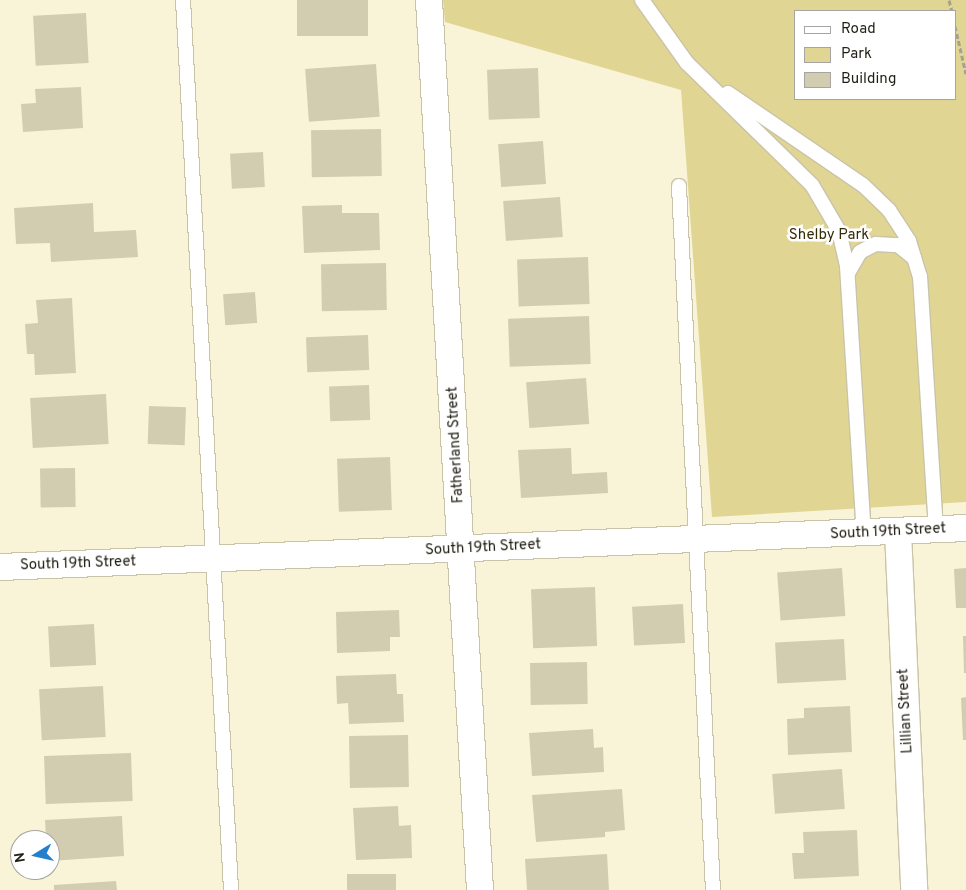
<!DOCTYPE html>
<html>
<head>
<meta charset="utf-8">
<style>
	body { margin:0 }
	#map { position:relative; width:966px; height:890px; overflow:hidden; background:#f9f4d7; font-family:Overpass,sans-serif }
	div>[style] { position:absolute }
	.green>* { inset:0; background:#e1d594 }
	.building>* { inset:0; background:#d2cdb1; transform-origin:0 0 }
	.path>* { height:3px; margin-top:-1.5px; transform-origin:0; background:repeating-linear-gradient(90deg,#a6a28d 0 5px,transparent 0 7.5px) }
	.roads { filter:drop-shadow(1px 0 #c9c4a8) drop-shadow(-1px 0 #c9c4a8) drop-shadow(0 1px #c9c4a8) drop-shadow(0 -1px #c9c4a8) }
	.lane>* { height:14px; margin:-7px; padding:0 7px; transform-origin:7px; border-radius:7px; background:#fff }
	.street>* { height:26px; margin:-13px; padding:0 13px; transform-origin:13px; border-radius:13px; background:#fff }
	span { translate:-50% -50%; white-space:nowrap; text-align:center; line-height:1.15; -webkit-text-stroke:5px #fff; paint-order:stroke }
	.park-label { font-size:15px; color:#342d06 }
	.street-label { font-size:15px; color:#211f15 }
	.legend { position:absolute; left:794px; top:10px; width:162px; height:90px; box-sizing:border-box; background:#fff; border:1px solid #a6a5a1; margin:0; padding:6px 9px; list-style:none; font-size:15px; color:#211f15 }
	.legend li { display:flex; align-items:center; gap:10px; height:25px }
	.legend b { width:25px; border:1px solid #a6a5a1 }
	.north { position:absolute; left:10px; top:830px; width:50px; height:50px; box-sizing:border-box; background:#fff; border:1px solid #a6a5a1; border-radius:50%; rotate:261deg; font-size:14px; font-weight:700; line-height:20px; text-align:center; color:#211f15 }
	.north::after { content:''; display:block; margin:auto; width:18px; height:22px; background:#247fcc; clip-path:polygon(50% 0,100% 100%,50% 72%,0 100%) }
</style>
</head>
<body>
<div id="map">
	<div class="green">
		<div style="clip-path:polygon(evenodd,443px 0,966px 0,966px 502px,712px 517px,681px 90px,445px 22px,443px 0,795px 11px,955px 11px,955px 99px,795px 99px,795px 11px)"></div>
	</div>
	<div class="building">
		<div style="left:297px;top:0;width:71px;height:36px"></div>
		<div style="left:86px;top:13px;width:50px;height:53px;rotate:87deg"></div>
		<div style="left:376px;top:64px;width:53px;height:71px;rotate:86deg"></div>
		<div style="left:538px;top:68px;width:50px;height:51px;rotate:88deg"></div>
		<div style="clip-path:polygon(81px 87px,83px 128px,23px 132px,21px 104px,36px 103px,35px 89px)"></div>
		<div style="left:381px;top:129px;width:47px;height:70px;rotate:89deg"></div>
		<div style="left:543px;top:141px;width:43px;height:45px;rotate:86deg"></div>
		<div style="left:263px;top:152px;width:35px;height:33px;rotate:87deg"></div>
		<div style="left:560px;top:197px;width:40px;height:57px;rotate:86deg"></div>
		<div style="clip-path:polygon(93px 203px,94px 232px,136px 230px,138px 257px,51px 262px,50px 243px,16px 244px,14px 208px)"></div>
		<div style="clip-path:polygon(342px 205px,342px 213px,379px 213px,380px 250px,304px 253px,302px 206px)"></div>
		<div style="left:588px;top:257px;width:47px;height:71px;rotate:88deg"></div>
		<div style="left:386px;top:263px;width:47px;height:65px;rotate:89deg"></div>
		<div style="left:255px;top:292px;width:31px;height:32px;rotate:86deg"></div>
		<div style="clip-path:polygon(72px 298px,76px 373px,35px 375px,34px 354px,27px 354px,25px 324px,38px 323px,36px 300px)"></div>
		<div style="left:589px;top:316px;width:48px;height:81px;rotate:88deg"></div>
		<div style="left:368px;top:335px;width:35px;height:62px;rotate:88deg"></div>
		<div style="left:586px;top:378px;width:46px;height:60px;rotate:86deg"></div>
		<div style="left:369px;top:385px;width:35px;height:40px;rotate:88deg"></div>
		<div style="left:106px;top:394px;width:50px;height:76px;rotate:87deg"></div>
		<div style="left:149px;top:406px;width:37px;height:38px;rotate:2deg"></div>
		<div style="clip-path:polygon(571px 448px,572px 474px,607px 472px,608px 493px,521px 498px,518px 450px)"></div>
		<div style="left:390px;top:457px;width:53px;height:53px;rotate:88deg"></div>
		<div style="left:75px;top:468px;width:39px;height:35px;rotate:89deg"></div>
		<div style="left:842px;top:568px;width:48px;height:65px;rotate:86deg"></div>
		<div style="clip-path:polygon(966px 568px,966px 608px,956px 608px,954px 569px)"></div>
		<div style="left:595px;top:587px;width:59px;height:64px;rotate:88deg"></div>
		<div style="left:683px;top:604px;width:39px;height:51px;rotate:87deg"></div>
		<div style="clip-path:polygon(399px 610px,400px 637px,390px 637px,390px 651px,337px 653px,336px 612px)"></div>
		<div style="left:94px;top:624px;width:41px;height:46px;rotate:87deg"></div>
		<div style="clip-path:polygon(963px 636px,966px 636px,966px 673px,964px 673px)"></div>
		<div style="left:844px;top:639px;width:41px;height:69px;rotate:87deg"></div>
		<div style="left:587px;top:662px;width:42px;height:57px;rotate:89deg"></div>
		<div style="clip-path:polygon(396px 674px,397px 694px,403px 694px,404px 722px,349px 724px,348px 703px,337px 704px,336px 676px)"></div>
		<div style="left:103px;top:686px;width:51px;height:64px;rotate:87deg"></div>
		<div style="clip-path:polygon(966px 697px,966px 740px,963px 740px,961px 698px)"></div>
		<div style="clip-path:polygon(850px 706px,852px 752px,788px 755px,787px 719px,804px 718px,804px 708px)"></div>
		<div style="clip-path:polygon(593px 729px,594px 748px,603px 747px,604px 772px,532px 776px,529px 733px)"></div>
		<div style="left:408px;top:735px;width:52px;height:59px;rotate:89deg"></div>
		<div style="left:131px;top:753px;width:48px;height:87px;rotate:88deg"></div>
		<div style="left:842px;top:769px;width:40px;height:70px;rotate:86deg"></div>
		<div style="clip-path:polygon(622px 789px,625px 830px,605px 832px,605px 837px,536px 842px,532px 795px)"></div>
		<div style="clip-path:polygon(398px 806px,399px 826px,411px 825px,412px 858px,356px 860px,353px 808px)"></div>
		<div style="clip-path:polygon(122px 816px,124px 856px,50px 861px,50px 840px,46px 840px,45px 820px)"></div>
		<div style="clip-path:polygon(857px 830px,859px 876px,794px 879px,792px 853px,804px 853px,803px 832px)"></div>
		<div style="clip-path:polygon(607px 854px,609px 890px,527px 890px,525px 859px)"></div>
		<div style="left:396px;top:874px;width:16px;height:49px;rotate:90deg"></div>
		<div style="clip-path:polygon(116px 881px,117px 890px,54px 890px,54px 885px)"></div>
	</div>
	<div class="path">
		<div style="left:949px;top:0;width:11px;rotate:75deg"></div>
		<div style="left:955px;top:26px;width:49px;rotate:77.1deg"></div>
	</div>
	<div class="roads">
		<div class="lane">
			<div style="left:183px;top:0;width:891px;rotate:86.91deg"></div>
			<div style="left:642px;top:0;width:77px;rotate:54.5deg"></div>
			<div style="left:687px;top:63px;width:175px;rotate:44.3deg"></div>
			<div style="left:812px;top:185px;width:53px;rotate:59.6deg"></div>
			<div style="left:839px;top:231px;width:36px;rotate:77deg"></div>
			<div style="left:847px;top:266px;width:269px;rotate:86.4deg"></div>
			<div style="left:728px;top:93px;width:163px;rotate:34.3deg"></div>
			<div style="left:863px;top:185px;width:36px;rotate:44deg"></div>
			<div style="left:889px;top:210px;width:37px;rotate:57deg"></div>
			<div style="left:909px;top:241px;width:37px;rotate:73deg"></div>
			<div style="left:920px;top:276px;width:254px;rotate:86.4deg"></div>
			<div style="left:679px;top:186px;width:705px;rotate:87.24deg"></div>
			<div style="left:848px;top:273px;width:24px;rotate:-60deg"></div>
			<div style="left:860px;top:252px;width:18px;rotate:-27deg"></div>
			<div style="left:876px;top:244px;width:22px;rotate:3deg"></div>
			<div style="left:898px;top:245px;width:21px;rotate:39deg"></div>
		</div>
		<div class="street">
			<div style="left:429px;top:0;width:891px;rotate:86.72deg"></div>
			<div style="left:898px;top:532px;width:358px;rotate:87.4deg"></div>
			<div style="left:0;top:567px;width:967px;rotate:-2.31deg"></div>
		</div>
	</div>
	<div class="park-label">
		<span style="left:829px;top:236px">Shelby Park</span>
	</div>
	<div class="street-label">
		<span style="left:456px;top:445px;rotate:-93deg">Fatherland Street</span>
		<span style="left:888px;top:532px;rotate:-3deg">South 19th Street</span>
		<span style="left:483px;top:548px;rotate:-3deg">South 19th Street</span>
		<span style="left:78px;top:564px;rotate:-2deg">South 19th Street</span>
		<span style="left:906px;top:711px;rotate:-93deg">Lillian Street</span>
	</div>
	<ul class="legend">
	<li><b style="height:6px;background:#fff"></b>Road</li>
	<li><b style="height:14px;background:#e1d594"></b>Park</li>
	<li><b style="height:14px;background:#d2cdb1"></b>Building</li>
	</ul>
	<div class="north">N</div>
</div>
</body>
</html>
